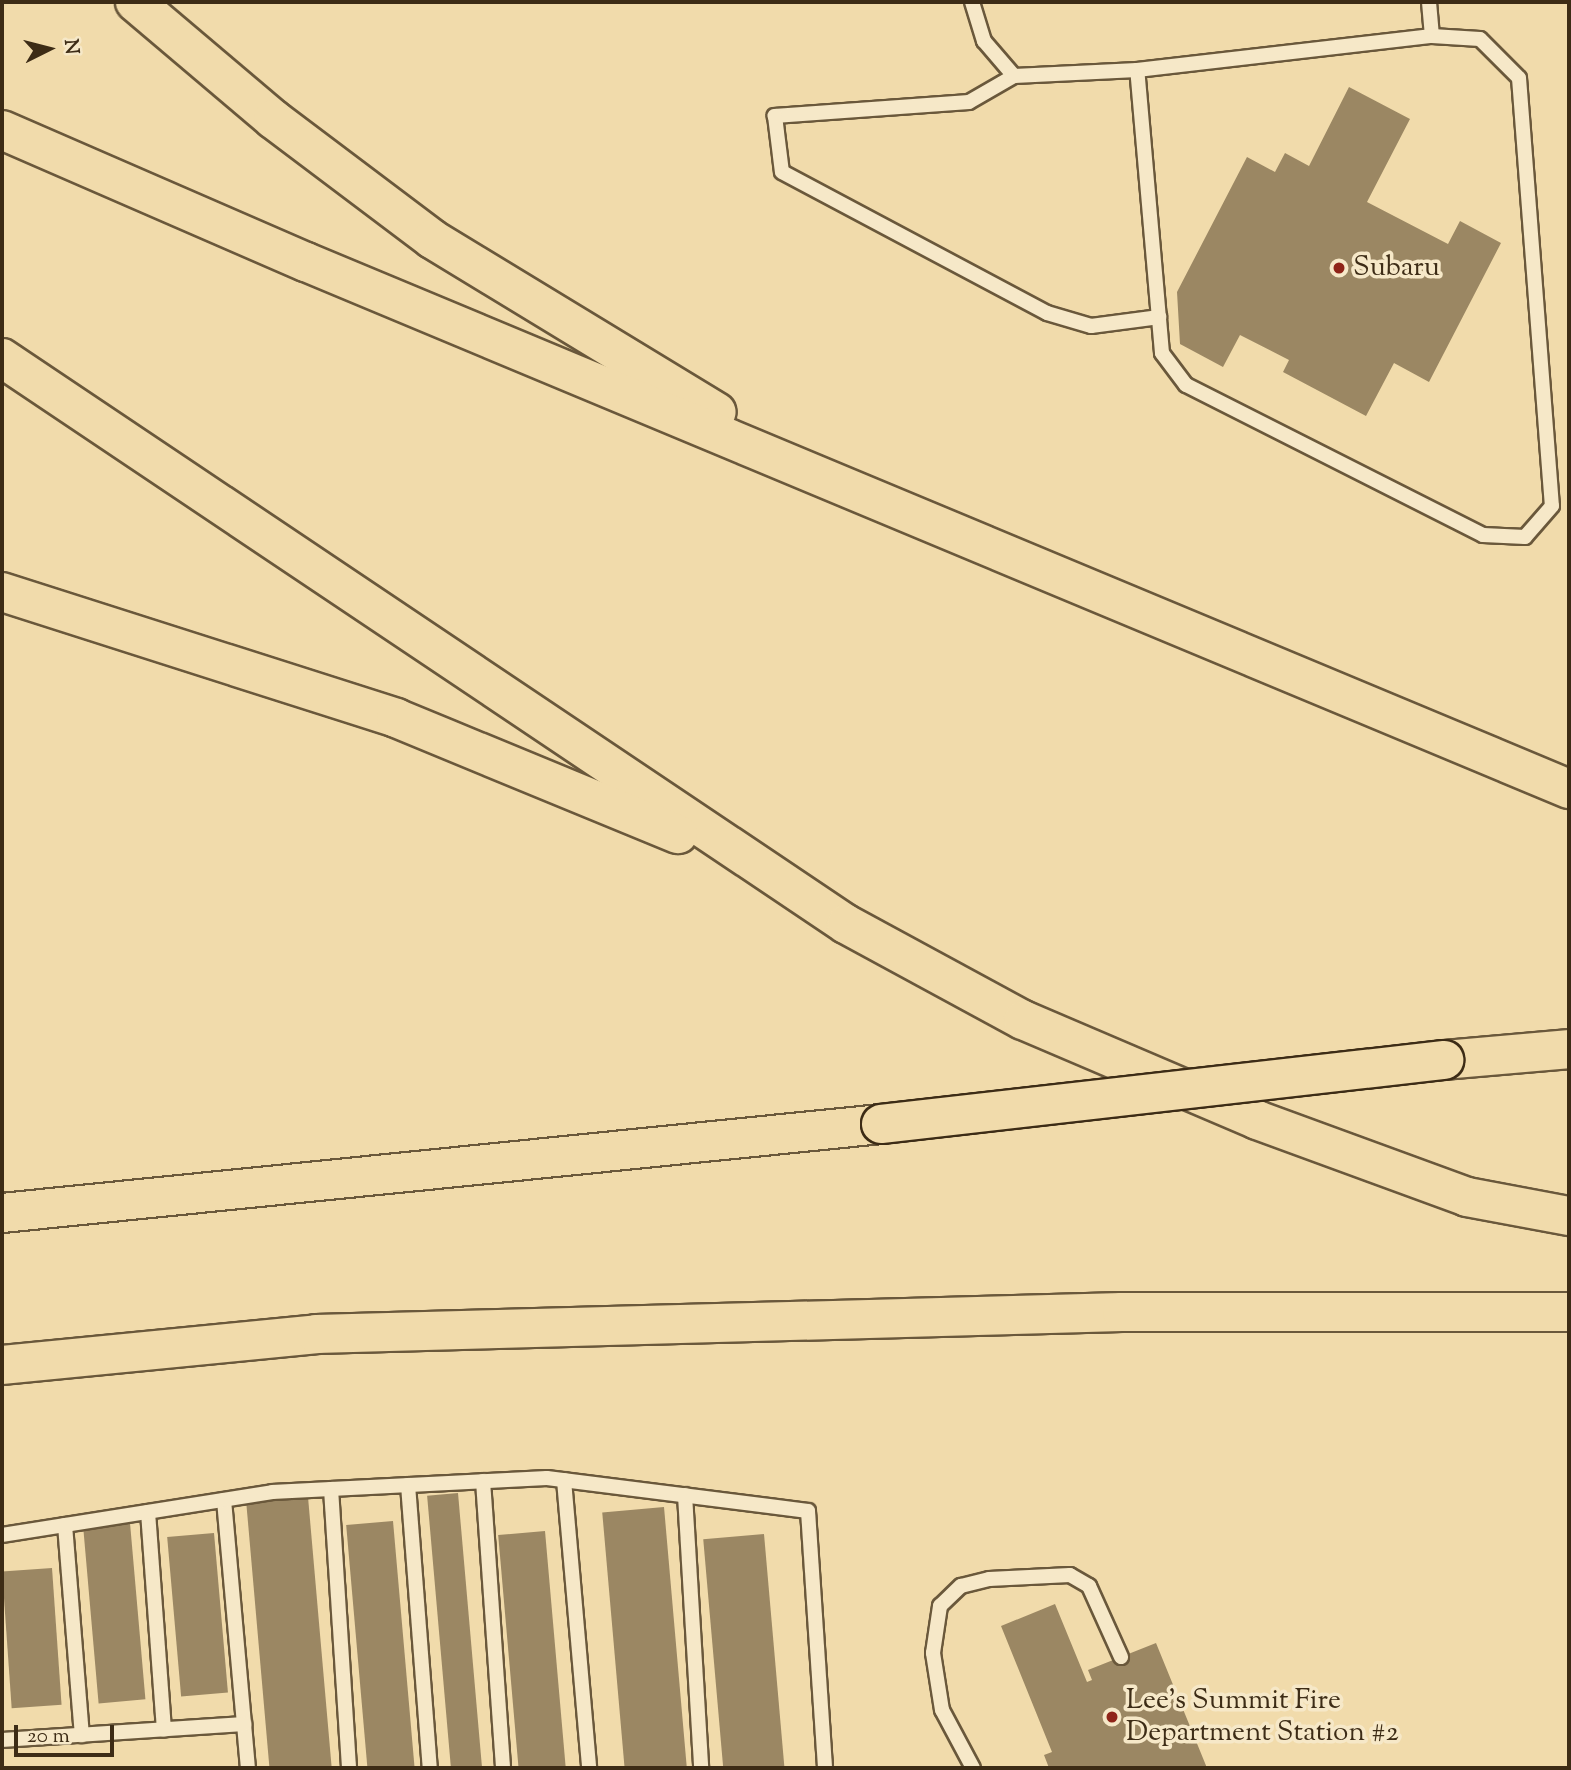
<!DOCTYPE html>
<html>
<head>
<meta charset="utf-8">
<style>
	body { margin:0 }
	#map { position:relative; width:1571px; height:1770px; overflow:hidden; background:#f1dbab; font-family:"Sorts Mill Goudy",serif }
	div>[style] { position:absolute }
	.building>* { inset:0; background:#9b8763; transform-origin:0 0 }
	.roads { filter:drop-shadow(2px 0 #6a583b) drop-shadow(-2px 0 #6a583b) drop-shadow(0 2px #6a583b) drop-shadow(0 -2px #6a583b) }
	.service>* { height:14px; margin:-7px; padding:0 7px; transform-origin:7px; border-radius:7px; background:#f6e8c8 }
	.motorway>* { height:38px; margin:-19px; padding:0 19px; transform-origin:19px; border-radius:19px; background:#f1dbab }
	.bridges { filter:drop-shadow(2px 0 #3d2c16) drop-shadow(-2px 0 #3d2c16) drop-shadow(0 2px #3d2c16) drop-shadow(0 -2px #3d2c16) }
	.motorway-bridge>* { height:38px; margin:-19px; padding:0 19px; transform-origin:19px; border-radius:19px; background:#f1dbab }
	.dots>* { width:19px; height:19px; translate:-50% -50%; box-sizing:border-box; border:4px solid #f6e8c8; border-radius:50% }
	span { translate:-50% -50%; white-space:nowrap; text-align:center; line-height:1.15; -webkit-text-stroke:7px #f6e8c8; paint-order:stroke }
	.poi-label { font-size:28px; color:#3d2c16 }
	.left { translate:0 -50%; text-align:left }
	.frame { position:absolute; inset:0; border:4px solid #3d2c16; pointer-events:none }
	.north { position:absolute; left:14px; top:14px; width:70px; height:70px; -webkit-text-stroke:5px #f6e8c8; paint-order:stroke; rotate:84deg; font-size:19px; font-weight:700; line-height:28px; text-align:center; color:#3d2c16 }
	.north::after { content:''; display:block; margin:auto; width:24px; height:32px; background:#3d2c16; clip-path:polygon(50% 0,100% 100%,50% 72%,0 100%) }
	.scale { position:absolute; left:14px; top:1725px; width:100px; height:32px; box-sizing:border-box; border:4px solid #3d2c16; border-top:0; padding-left:9px; font-size:21px; line-height:24px; white-space:nowrap; color:#3d2c16; -webkit-text-stroke:5px #f6e8c8; paint-order:stroke }
</style>
</head>
<body>
<div id="map">
	<div class="building">
		<div style="clip-path:polygon(1349px 87px,1410px 119px,1367px 202px,1448px 244px,1460px 221px,1501px 243px,1429px 382px,1394px 363px,1366px 416px,1283px 372px,1289px 360px,1240px 335px,1223px 367px,1180px 344px,1177px 292px,1247px 157px,1275px 172px,1285px 153px,1309px 166px)"></div>
		<div style="left:458px;top:1493px;width:276px;height:31px;rotate:85deg"></div>
		<div style="left:308px;top:1497px;width:272px;height:62px;rotate:85deg"></div>
		<div style="left:664px;top:1507px;width:262px;height:62px;rotate:85deg"></div>
		<div style="left:393px;top:1521px;width:248px;height:47px;rotate:85deg"></div>
		<div style="left:130px;top:1523px;width:177px;height:47px;rotate:85deg"></div>
		<div style="left:545px;top:1531px;width:238px;height:47px;rotate:85deg"></div>
		<div style="left:214px;top:1533px;width:160px;height:47px;rotate:85deg"></div>
		<div style="left:764px;top:1534px;width:235px;height:61px;rotate:85deg"></div>
		<div style="left:52px;top:1568px;width:137px;height:50px;rotate:86deg"></div>
		<div style="clip-path:polygon(1055px 1604px,1087px 1682px,1092px 1680px,1088px 1670px,1156px 1643px,1207px 1768px,1049px 1768px,1044px 1755px,1052px 1752px,1001px 1626px)"></div>
	</div>
	<div class="roads">
		<div class="service">
			<div style="left:972px;top:2px;width:41px;rotate:72.9deg"></div>
			<div style="left:984px;top:41px;width:46px;rotate:49.4deg"></div>
			<div style="left:1429px;top:2px;width:34px;rotate:85deg"></div>
			<div style="left:1432px;top:36px;width:48px;rotate:3.6deg"></div>
			<div style="left:1480px;top:39px;width:55px;rotate:45deg"></div>
			<div style="left:1519px;top:78px;width:429px;rotate:85.6deg"></div>
			<div style="left:1552px;top:506px;width:41px;rotate:131.1deg"></div>
			<div style="left:1525px;top:537px;width:42px;rotate:-177.3deg"></div>
			<div style="left:1483px;top:535px;width:333px;rotate:-153.2deg"></div>
			<div style="left:1186px;top:385px;width:40px;rotate:-127deg"></div>
			<div style="left:1162px;top:353px;width:284px;rotate:-95deg"></div>
			<div style="left:1137px;top:70px;width:297px;rotate:-6.6deg"></div>
			<div style="left:1137px;top:70px;width:123px;rotate:177.2deg"></div>
			<div style="left:1014px;top:76px;width:52px;rotate:150deg"></div>
			<div style="left:969px;top:102px;width:195px;rotate:175.9deg"></div>
			<div style="left:775px;top:116px;width:56px;rotate:82.9deg"></div>
			<div style="left:782px;top:172px;width:300px;rotate:28deg"></div>
			<div style="left:1047px;top:313px;width:46px;rotate:16.5deg"></div>
			<div style="left:1091px;top:326px;width:69px;rotate:-7.5deg"></div>
			<div style="left:564px;top:1480px;width:289px;rotate:85deg"></div>
			<div style="left:483px;top:1481px;width:288px;rotate:86deg"></div>
			<div style="left:408px;top:1485px;width:284px;rotate:85.6deg"></div>
			<div style="left:331px;top:1489px;width:280px;rotate:86.3deg"></div>
			<div style="left:685px;top:1495px;width:273px;rotate:86.6deg"></div>
			<div style="left:224px;top:1500px;width:269px;rotate:84.9deg"></div>
			<div style="left:148px;top:1512px;width:218px;rotate:85.8deg"></div>
			<div style="left:65px;top:1525px;width:211px;rotate:85.4deg"></div>
			<div style="left:2px;top:1535px;width:273px;rotate:-9deg"></div>
			<div style="left:272px;top:1492px;width:275px;rotate:-2.9deg"></div>
			<div style="left:547px;top:1478px;width:263px;rotate:7.2deg"></div>
			<div style="left:808px;top:1511px;width:258px;rotate:86.2deg"></div>
			<div style="left:2px;top:1740px;width:243px;rotate:-3.8deg"></div>
			<div style="left:973px;top:1768px;width:66px;rotate:-118.1deg"></div>
			<div style="left:942px;top:1710px;width:58px;rotate:-99deg"></div>
			<div style="left:933px;top:1653px;width:48px;rotate:-81.5deg"></div>
			<div style="left:940px;top:1606px;width:29px;rotate:-44deg"></div>
			<div style="left:961px;top:1586px;width:29px;rotate:-14deg"></div>
			<div style="left:989px;top:1579px;width:81px;rotate:-2.8deg"></div>
			<div style="left:1070px;top:1575px;width:22px;rotate:30deg"></div>
			<div style="left:1089px;top:1586px;width:78px;rotate:65.7deg"></div>
		</div>
		<div class="motorway">
			<div style="left:135px;top:2px;width:181px;rotate:40.3deg"></div>
			<div style="left:273px;top:119px;width:199px;rotate:37deg"></div>
			<div style="left:432px;top:239px;width:333px;rotate:31.3deg"></div>
			<div style="left:2px;top:130px;width:331px;rotate:23.5deg"></div>
			<div style="left:306px;top:262px;width:1369px;rotate:22.65deg"></div>
			<div style="left:2px;top:358px;width:1016px;rotate:33.85deg"></div>
			<div style="left:846px;top:924px;width:201px;rotate:28.5deg"></div>
			<div style="left:1023px;top:1020px;width:254px;rotate:23.1deg"></div>
			<div style="left:1257px;top:1120px;width:224px;rotate:20.1deg"></div>
			<div style="left:1467px;top:1197px;width:104px;rotate:10.6deg"></div>
			<div style="left:2px;top:592px;width:414px;rotate:17.7deg"></div>
			<div style="left:396px;top:718px;width:305px;rotate:22.4deg"></div>
			<div style="left:1444px;top:1060px;width:125px;rotate:-5deg"></div>
			<div style="left:2px;top:1213px;width:883px;rotate:-5.78deg"></div>
			<div style="left:2px;top:1365px;width:316px;rotate:-5.6deg"></div>
			<div style="left:316px;top:1334px;width:806px;rotate:-1.56deg"></div>
			<div style="left:1122px;top:1312px;width:447px"></div>
		</div>
	</div>
	<div class="bridges">
		<div class="motorway-bridge">
			<div style="left:881px;top:1124px;width:567px;rotate:-6.49deg"></div>
		</div>
	</div>
	<div class="dots">
		<div style="left:1339px;top:268px;background:#8f2418"></div>
		<div style="left:1112px;top:1717px;background:#8f2418"></div>
	</div>
	<div class="poi-label">
		<span class="left" style="left:1353px;top:268px">Subaru</span>
		<span class="left" style="left:1126px;top:1717px">Lee's Summit Fire<br>Department Station #2</span>
	</div>
	<div class="frame"></div>
	<div class="north">N</div>
	<div class="scale">20 m</div>
</div>
</body>
</html>
